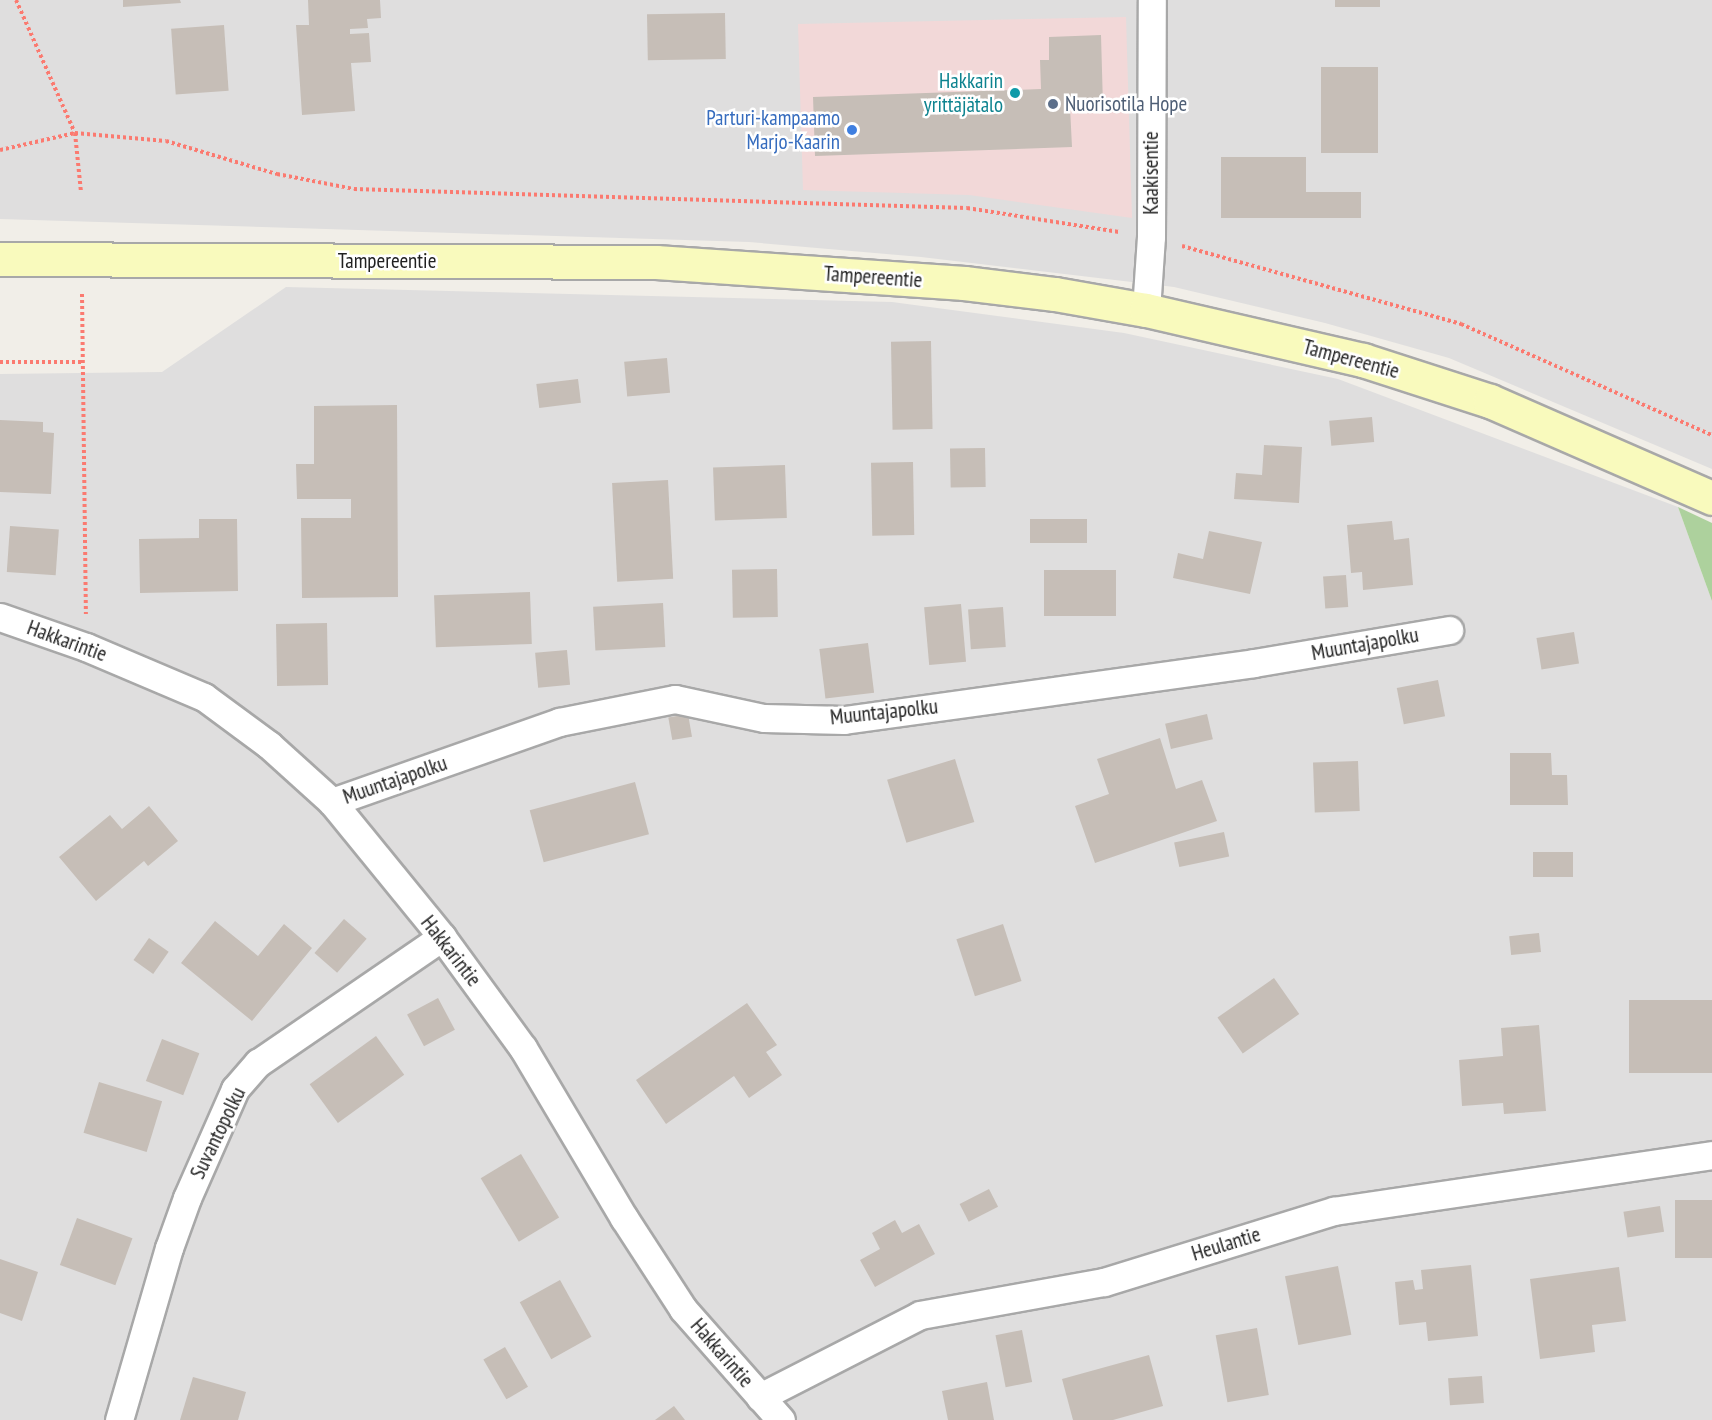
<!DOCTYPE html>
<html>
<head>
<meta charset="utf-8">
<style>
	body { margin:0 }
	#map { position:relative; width:1712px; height:1420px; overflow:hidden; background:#f1eee8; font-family:"PT Sans Narrow",sans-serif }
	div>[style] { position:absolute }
	.residential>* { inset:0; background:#dfdede }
	.commercial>* { inset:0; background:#f2d8d8 }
	.forest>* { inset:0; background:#add19d }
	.building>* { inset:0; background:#c6beb7; transform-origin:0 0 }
	.path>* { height:4px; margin-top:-2px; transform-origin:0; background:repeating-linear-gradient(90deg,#fb7a70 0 3px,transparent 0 6px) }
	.roads { filter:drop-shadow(2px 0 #a8a8a8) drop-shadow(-2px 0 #a8a8a8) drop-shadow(0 2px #a8a8a8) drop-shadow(0 -2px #a8a8a8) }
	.minor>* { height:27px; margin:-13.5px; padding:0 13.5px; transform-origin:13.5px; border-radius:13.5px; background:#fff }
	.secondary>* { height:33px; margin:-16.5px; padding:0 16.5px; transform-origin:16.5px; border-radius:16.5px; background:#f9fabd }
	.dots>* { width:16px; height:16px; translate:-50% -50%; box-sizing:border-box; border:3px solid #fff; border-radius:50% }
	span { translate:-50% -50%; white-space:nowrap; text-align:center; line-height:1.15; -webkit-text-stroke:5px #fff; paint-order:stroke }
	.culture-label { font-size:21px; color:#0d838f }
	.right { translate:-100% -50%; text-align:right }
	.service-label { font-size:21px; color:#4e5e75 }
	.left { translate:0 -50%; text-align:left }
	.shop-label { font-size:21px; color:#366cbe }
	.street-label { font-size:21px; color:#212121 }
</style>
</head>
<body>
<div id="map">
	<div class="residential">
		<div style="clip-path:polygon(0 0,1712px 0,1712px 469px,1449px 358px,1325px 323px,1174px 287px,921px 257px,749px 242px,0 219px)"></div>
		<div style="clip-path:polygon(286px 287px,892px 302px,1124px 333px,1338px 379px,1678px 507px,1712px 601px,1712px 1420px,0 1420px,0 374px,162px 372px)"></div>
	</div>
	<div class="commercial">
		<div style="clip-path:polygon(1126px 17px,1132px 218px,969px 195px,803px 190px,798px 24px)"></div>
	</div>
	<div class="forest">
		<div style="clip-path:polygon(1678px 507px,1712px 523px,1712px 601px)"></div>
	</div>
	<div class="building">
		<div style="clip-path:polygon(123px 0,180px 0,181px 3px,123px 7px)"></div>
		<div style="clip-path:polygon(308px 0,380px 0,381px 18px,367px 19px,368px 28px,350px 29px,350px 34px,369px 33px,371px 62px,351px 63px,355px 111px,302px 115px,296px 25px,309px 25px)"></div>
		<div style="left:1335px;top:0;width:45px;height:7px"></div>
		<div style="left:725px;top:13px;width:46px;height:78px;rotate:89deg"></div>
		<div style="left:224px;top:25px;width:66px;height:53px;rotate:86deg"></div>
		<div style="clip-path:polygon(1101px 35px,1103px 106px,1070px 107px,1072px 147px,815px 156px,813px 97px,1041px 89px,1040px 60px,1049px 60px,1049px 37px)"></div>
		<div style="left:1321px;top:67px;width:57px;height:86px"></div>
		<div style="clip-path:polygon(1221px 157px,1306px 157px,1306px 192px,1361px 192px,1361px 218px,1221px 218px)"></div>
		<div style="left:931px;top:341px;width:88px;height:40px;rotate:89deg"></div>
		<div style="left:667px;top:358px;width:35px;height:43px;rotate:85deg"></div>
		<div style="left:578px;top:379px;width:24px;height:42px;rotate:83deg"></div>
		<div style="clip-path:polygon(397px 405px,398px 597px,302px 598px,301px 518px,351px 518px,351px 499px,297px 499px,296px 464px,314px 464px,314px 406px)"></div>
		<div style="left:1372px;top:417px;width:25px;height:43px;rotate:85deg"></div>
		<div style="clip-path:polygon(0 420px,43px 422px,43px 432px,54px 433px,51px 494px,0 492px)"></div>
		<div style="clip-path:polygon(1264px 445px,1302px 447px,1299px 503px,1234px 499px,1236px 473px,1262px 475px)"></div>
		<div style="left:985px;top:448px;width:39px;height:35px;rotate:89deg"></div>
		<div style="left:913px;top:462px;width:73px;height:42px;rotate:89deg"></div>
		<div style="left:785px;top:465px;width:53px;height:72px;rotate:88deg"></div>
		<div style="left:668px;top:480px;width:99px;height:56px;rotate:87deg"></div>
		<div style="clip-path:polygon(199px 519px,237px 519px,238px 591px,140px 593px,139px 539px,199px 538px)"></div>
		<div style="left:1087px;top:519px;width:24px;height:57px;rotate:90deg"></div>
		<div style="clip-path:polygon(1392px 521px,1394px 540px,1409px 538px,1413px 585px,1363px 590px,1362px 572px,1351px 573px,1347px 525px)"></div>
		<div style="left:10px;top:526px;width:49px;height:46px;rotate:4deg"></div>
		<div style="clip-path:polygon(1209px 531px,1262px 542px,1250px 594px,1173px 578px,1178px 553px,1203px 559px)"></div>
		<div style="left:777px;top:569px;width:48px;height:45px;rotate:89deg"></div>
		<div style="left:1116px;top:570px;width:46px;height:72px;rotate:90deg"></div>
		<div style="left:1346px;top:575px;width:32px;height:23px;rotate:86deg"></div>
		<div style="left:530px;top:592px;width:52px;height:96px;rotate:88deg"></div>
		<div style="left:663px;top:603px;width:44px;height:70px;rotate:87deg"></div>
		<div style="left:961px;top:604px;width:58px;height:37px;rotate:85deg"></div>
		<div style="left:1003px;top:607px;width:40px;height:35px;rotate:86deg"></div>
		<div style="left:327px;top:623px;width:62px;height:51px;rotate:89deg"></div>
		<div style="left:1574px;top:632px;width:32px;height:38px;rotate:81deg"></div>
		<div style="left:868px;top:643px;width:50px;height:49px;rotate:83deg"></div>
		<div style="left:567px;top:650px;width:35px;height:32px;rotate:85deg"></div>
		<div style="left:1438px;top:680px;width:37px;height:42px;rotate:79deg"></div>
		<div style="left:688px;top:714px;width:23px;height:20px;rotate:80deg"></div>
		<div style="left:1207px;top:714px;width:26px;height:43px;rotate:77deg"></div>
		<div style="clip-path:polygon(1160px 738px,1176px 789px,1202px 780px,1217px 821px,1095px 863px,1075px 806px,1109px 794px,1097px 759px)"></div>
		<div style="clip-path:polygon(1510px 753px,1551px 753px,1552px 775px,1567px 775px,1568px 805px,1510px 805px)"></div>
		<div style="left:955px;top:759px;width:66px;height:71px;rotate:73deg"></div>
		<div style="left:1358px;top:761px;width:50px;height:45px;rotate:88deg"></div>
		<div style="left:635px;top:782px;width:54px;height:109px;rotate:75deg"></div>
		<div style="clip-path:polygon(149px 806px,178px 841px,148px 866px,144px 861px,96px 901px,59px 857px,110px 815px,122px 829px)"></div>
		<div style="left:1224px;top:832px;width:25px;height:51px;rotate:78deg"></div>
		<div style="left:1533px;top:852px;width:40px;height:25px"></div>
		<div style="left:344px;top:919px;width:30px;height:45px;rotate:41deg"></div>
		<div style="clip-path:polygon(215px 921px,258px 956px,284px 924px,312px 948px,252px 1021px,181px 963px)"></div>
		<div style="left:1003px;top:924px;width:60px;height:49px;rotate:72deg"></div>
		<div style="left:1539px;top:933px;width:19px;height:30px;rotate:84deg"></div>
		<div style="left:149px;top:938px;width:24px;height:27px;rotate:35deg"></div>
		<div style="left:1274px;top:978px;width:44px;height:69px;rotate:55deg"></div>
		<div style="left:438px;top:998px;width:36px;height:35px;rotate:62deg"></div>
		<div style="left:1712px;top:1000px;width:73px;height:83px;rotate:90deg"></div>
		<div style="clip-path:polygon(747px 1003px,777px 1045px,766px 1052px,782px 1075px,749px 1098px,734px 1076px,666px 1124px,636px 1080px)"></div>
		<div style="clip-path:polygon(1539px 1025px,1546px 1111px,1504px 1114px,1503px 1103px,1462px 1106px,1459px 1060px,1503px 1056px,1501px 1028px)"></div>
		<div style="left:376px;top:1036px;width:48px;height:82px;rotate:54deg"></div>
		<div style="left:162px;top:1039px;width:40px;height:45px;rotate:21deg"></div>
		<div style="left:99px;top:1082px;width:66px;height:53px;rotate:17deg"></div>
		<div style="left:521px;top:1154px;width:74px;height:47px;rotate:59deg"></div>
		<div style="left:989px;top:1189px;width:20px;height:33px;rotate:63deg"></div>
		<div style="left:1712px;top:1200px;width:58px;height:37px;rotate:90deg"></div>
		<div style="left:1660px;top:1206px;width:26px;height:37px;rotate:81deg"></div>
		<div style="left:77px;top:1218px;width:59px;height:50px;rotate:20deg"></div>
		<div style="clip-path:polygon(895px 1220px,902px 1233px,919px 1224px,935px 1254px,875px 1287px,860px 1260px,880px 1249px,872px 1233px)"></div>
		<div style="clip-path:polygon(0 1259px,38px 1272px,22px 1321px,0 1313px)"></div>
		<div style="clip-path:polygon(1471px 1265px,1478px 1336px,1428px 1341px,1426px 1322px,1399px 1325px,1395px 1282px,1413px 1280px,1415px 1290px,1423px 1289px,1421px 1270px)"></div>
		<div style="left:1338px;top:1266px;width:70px;height:54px;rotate:79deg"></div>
		<div style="clip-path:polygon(1619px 1267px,1626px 1321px,1592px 1325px,1595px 1352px,1540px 1359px,1530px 1279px)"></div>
		<div style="left:560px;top:1280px;width:65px;height:46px;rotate:61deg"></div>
		<div style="left:1257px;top:1328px;width:68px;height:42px;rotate:80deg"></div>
		<div style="left:1022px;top:1330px;width:53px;height:27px;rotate:79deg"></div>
		<div style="left:505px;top:1347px;width:46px;height:25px;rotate:60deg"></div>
		<div style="clip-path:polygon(1149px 1355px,1163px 1406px,1113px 1420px,1073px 1420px,1062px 1379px)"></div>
		<div style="left:1482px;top:1376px;width:27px;height:34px;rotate:86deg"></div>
		<div style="clip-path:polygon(193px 1377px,246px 1392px,238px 1420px,180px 1420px)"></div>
		<div style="clip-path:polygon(987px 1382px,994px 1420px,948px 1420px,942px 1391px)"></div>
		<div style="clip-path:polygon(674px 1406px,685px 1420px,655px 1420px)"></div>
	</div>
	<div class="path">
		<div style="left:16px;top:0;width:145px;rotate:66.1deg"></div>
		<div style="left:75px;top:133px;width:59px;rotate:84.2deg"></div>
		<div style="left:0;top:150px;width:77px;rotate:-12.8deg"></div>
		<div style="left:75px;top:133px;width:91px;rotate:5deg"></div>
		<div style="left:166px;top:141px;width:116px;rotate:16.6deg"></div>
		<div style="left:277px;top:174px;width:78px;rotate:11deg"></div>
		<div style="left:354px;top:189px;width:613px;rotate:1.78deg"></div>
		<div style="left:967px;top:208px;width:154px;rotate:9deg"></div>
		<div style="left:1182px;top:246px;width:290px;rotate:15.6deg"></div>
		<div style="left:1461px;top:324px;width:274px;rotate:23.9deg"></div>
		<div style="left:82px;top:294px;width:320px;rotate:89.3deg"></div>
		<div style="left:0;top:362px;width:83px"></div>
	</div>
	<div class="roads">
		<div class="minor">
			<div style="left:1146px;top:310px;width:73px;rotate:-86.1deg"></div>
			<div style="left:1151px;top:237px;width:237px;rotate:-89.8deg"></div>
			<div style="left:0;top:617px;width:91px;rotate:19.2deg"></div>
			<div style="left:86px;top:647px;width:128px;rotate:23deg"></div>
			<div style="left:204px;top:697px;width:81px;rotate:36.4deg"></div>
			<div style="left:269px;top:745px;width:85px;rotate:42.1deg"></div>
			<div style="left:332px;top:802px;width:174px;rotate:50.8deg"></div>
			<div style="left:442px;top:937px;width:137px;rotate:53.9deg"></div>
			<div style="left:523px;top:1048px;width:198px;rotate:59.3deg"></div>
			<div style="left:624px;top:1218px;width:108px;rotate:57deg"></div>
			<div style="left:683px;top:1309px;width:148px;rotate:48.6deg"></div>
			<div style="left:332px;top:802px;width:241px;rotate:-19.4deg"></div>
			<div style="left:559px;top:722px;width:118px;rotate:-11.2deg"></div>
			<div style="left:675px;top:699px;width:91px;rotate:12.1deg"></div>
			<div style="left:764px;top:718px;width:80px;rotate:1.4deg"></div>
			<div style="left:844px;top:720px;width:414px;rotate:-7.9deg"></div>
			<div style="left:1254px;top:663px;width:198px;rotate:-9.6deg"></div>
			<div style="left:760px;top:1397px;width:180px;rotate:-27.1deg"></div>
			<div style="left:920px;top:1315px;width:187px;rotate:-10.2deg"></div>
			<div style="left:1104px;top:1282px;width:241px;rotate:-17.2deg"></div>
			<div style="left:1334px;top:1211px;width:382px;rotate:-8.4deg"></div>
			<div style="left:119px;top:1420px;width:179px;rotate:-73.8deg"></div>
			<div style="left:169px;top:1248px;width:53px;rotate:-70.2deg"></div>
			<div style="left:187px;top:1198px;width:119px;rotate:-66.2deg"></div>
			<div style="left:235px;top:1089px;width:35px;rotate:-49deg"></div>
			<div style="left:258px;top:1063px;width:223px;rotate:-34.4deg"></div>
		</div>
		<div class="secondary">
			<div style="left:0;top:259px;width:656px;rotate:0.26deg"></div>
			<div style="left:656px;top:262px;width:309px;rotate:3.9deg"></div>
			<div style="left:964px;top:283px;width:92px;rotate:6.9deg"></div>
			<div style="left:1055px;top:294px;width:92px;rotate:10deg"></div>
			<div style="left:1146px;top:310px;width:223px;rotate:13deg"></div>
			<div style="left:1363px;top:360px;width:133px;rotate:17.9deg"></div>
			<div style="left:1490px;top:401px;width:242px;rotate:23.6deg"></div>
		</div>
	</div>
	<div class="dots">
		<div style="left:1015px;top:93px;background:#0f9aa8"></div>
		<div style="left:1053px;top:104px;background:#5c6f8a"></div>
		<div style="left:852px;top:130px;background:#3f7fe0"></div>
	</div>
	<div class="culture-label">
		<span class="right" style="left:1003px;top:93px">Hakkarin<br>yrittäjätalo</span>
	</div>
	<div class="service-label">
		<span class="left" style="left:1065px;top:104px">Nuorisotila Hope</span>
	</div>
	<div class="shop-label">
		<span class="right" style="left:840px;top:130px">Parturi-kampaamo<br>Marjo-Kaarin</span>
	</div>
	<div class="street-label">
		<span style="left:1151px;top:173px;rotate:-90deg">Kaakisentie</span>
		<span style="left:387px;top:261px">Tampereentie</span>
		<span style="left:873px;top:277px;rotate:4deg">Tampereentie</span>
		<span style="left:1351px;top:359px;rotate:15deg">Tampereentie</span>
		<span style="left:67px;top:641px;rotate:20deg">Hakkarintie</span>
		<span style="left:1365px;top:644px;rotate:-10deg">Muuntajapolku</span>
		<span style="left:884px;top:712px;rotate:-6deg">Muuntajapolku</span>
		<span style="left:395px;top:780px;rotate:-19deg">Muuntajapolku</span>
		<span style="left:451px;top:951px;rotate:52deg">Hakkarintie</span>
		<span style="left:218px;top:1133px;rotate:-64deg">Suvantopolku</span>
		<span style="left:1226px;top:1244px;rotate:-17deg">Heulantie</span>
		<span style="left:722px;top:1353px;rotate:49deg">Hakkarintie</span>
	</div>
</div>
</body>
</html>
